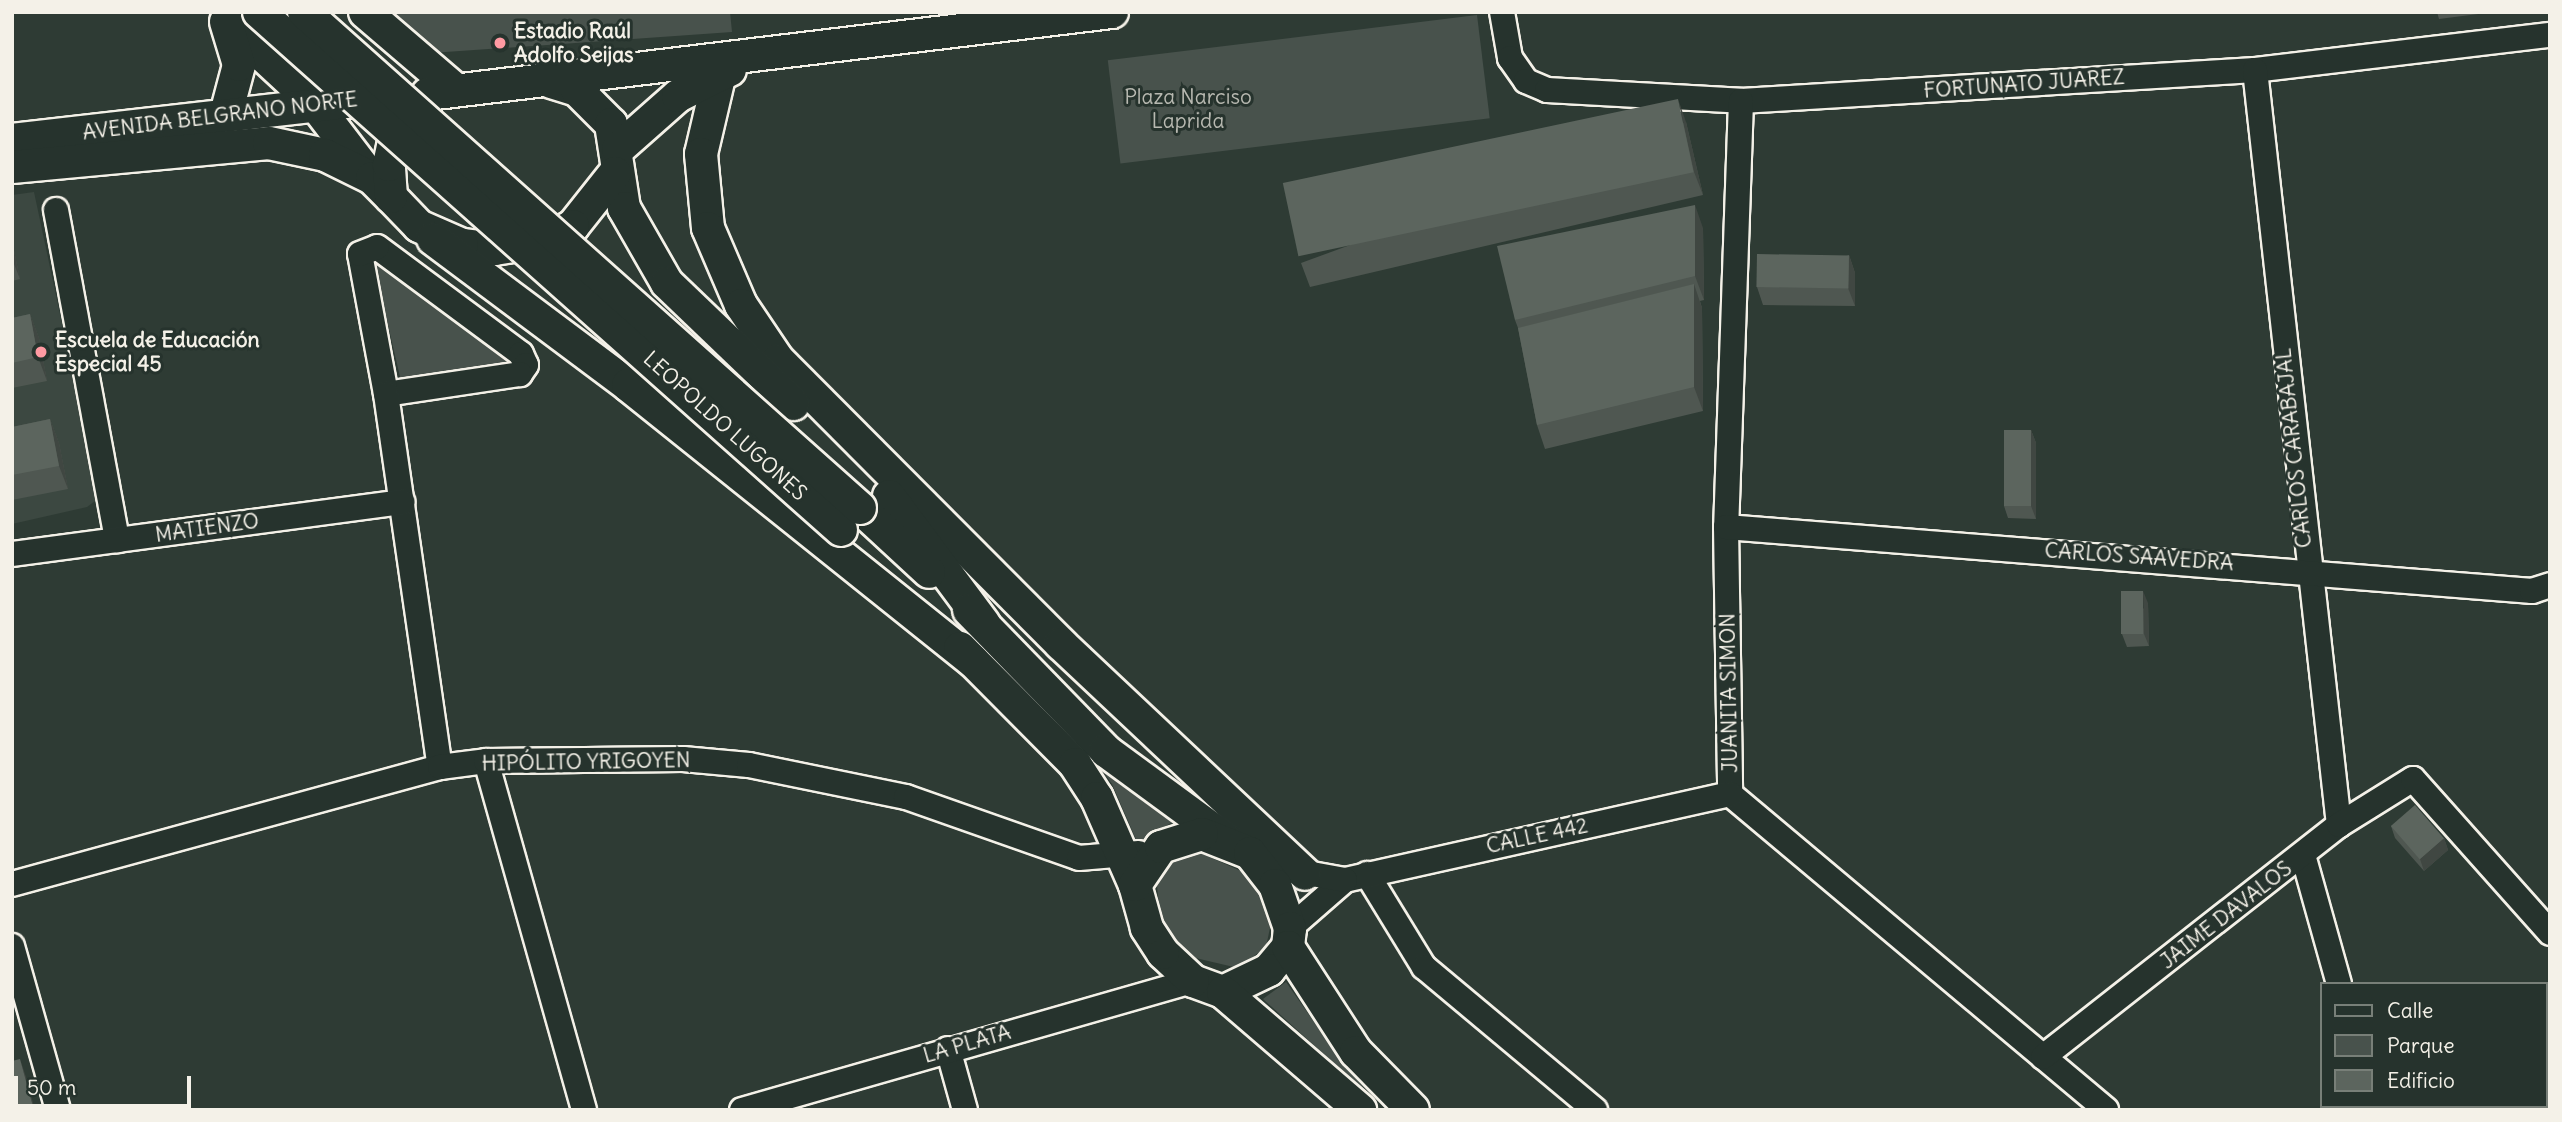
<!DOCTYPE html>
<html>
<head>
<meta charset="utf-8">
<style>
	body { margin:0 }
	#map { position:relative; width:2562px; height:1122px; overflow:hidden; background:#2e3b34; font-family:Delius,sans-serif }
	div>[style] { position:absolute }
	.built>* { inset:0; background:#3c4841 }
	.green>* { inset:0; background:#48524c; transform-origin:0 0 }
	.roads { filter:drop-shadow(2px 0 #f4f1e8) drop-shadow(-2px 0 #f4f1e8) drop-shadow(0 2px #f4f1e8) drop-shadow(0 -2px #f4f1e8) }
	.minor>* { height:24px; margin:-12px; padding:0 12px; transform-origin:12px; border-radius:12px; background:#26332d }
	.major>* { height:32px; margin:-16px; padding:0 16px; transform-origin:16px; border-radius:16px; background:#26332d }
	.bridges { filter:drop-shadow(2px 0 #f4f1e8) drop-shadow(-2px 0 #f4f1e8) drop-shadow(0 2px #f4f1e8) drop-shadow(0 -2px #f4f1e8) }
	.major-bridge>* { height:32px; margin:-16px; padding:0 16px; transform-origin:16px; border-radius:16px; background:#26332d }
	.wall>* { inset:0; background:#4f5751 }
	.shaded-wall>* { inset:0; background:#404742 }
	.building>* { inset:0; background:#5c655e; transform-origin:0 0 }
	.dots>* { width:19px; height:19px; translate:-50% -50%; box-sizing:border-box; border:4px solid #26332d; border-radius:50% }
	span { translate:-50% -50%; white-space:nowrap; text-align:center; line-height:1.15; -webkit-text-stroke:6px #26332d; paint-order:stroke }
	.poi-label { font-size:21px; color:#f4f1e8; font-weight:700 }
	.left { translate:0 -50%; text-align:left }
	.street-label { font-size:21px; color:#f4f1e8 }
	.park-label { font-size:21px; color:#b8b9b1 }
	.frame { position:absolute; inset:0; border:14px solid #f4f1e8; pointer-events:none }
	.legend { position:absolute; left:2320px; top:982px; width:228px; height:126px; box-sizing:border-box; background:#26332d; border:2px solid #787f78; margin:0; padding:9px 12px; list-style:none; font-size:21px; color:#f4f1e8 }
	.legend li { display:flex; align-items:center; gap:14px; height:35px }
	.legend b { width:35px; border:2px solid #787f78 }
	.scale { position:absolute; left:14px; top:1076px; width:177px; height:32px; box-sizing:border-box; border:4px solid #f4f1e8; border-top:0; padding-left:9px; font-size:21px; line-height:24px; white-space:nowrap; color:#f4f1e8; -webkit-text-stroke:5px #26332d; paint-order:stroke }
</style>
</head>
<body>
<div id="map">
	<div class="built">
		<div style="clip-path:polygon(34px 192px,99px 498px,87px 507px,12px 524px,12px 195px)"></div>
	</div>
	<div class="green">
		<div style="clip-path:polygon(387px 12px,730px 12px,732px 32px,431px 53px)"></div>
		<div style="left:1477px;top:15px;width:104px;height:372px;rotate:83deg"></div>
		<div style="clip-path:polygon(384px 259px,506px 359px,504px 367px,401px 381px,373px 260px)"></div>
		<div style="clip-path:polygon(1088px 751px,1177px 819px,1138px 844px,1112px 784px)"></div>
		<div style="clip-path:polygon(1196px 851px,1243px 872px,1266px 904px,1271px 923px,1266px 947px,1238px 968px,1187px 956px,1161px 928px,1157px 885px,1172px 860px)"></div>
		<div style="clip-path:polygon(1286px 982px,1326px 1039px,1369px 1095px,1263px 999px)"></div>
	</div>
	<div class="roads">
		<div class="minor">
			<div style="left:1502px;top:12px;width:47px;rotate:80.1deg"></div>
			<div style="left:1510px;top:58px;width:28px;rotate:55deg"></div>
			<div style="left:1526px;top:81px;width:23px;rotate:23deg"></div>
			<div style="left:1547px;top:90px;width:194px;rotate:3.2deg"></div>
			<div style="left:1741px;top:101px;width:515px;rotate:-3.45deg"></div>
			<div style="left:2255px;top:70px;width:297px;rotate:-6.8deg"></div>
			<div style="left:2255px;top:70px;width:760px;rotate:83.65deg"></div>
			<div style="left:1741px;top:101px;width:426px;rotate:92deg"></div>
			<div style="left:1726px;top:527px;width:267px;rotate:89.1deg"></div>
			<div style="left:1730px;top:794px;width:491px;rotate:40deg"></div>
			<div style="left:56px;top:210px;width:336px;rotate:79.5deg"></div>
			<div style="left:377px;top:247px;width:179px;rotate:36.6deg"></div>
			<div style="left:521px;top:354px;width:12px;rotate:66deg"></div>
			<div style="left:526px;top:365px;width:11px;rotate:124deg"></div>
			<div style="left:520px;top:374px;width:135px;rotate:171.5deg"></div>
			<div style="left:386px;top:394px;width:142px;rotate:-100.5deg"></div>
			<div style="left:360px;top:254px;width:18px;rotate:-22deg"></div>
			<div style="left:386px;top:394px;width:377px;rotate:81.8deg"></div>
			<div style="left:1726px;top:527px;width:809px;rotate:4.54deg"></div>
			<div style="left:2532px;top:591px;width:19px;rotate:-18deg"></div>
			<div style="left:12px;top:554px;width:394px;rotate:-7.6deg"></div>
			<div style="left:486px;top:761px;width:362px;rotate:74.3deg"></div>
			<div style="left:2303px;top:855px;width:134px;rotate:74.4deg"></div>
			<div style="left:1367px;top:874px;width:109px;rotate:58.5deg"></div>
			<div style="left:1424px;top:967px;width:223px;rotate:39.9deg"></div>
			<div style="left:1345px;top:880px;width:394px;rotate:-12.6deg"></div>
			<div style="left:12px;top:884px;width:444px;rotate:-15.3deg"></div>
			<div style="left:440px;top:767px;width:46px;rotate:-7.4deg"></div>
			<div style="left:486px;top:761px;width:197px;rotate:-0.6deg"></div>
			<div style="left:683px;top:759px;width:66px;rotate:5.2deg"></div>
			<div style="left:749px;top:765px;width:160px;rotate:11.5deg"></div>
			<div style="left:906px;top:797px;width:183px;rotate:19.4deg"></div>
			<div style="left:1079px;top:858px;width:60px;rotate:-4.8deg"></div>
			<div style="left:1290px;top:928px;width:73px;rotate:-41.1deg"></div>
			<div style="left:1345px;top:880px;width:56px;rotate:-169.7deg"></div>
			<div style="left:12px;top:946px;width:170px;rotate:74.3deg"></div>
			<div style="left:948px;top:1049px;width:63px;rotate:74.4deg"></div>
			<div style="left:2043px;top:1057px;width:376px;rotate:-38.1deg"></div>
			<div style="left:2339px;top:825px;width:87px;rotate:-31.9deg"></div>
			<div style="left:2413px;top:779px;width:206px;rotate:48.3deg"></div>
			<div style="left:2375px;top:1106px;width:4px;rotate:76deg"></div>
			<div style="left:742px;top:1110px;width:469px;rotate:-16deg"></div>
		</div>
		<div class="major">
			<div style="left:365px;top:12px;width:120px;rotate:40.6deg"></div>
			<div style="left:228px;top:23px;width:117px;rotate:42.9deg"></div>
			<div style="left:314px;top:103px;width:91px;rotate:52.6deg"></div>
			<div style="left:720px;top:73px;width:83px;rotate:103.2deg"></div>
			<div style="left:701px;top:154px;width:74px;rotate:84.6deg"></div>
			<div style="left:708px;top:228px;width:84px;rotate:66.8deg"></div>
			<div style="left:741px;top:305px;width:66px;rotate:56.1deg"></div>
			<div style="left:778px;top:360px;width:401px;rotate:45.1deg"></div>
			<div style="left:1061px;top:644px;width:335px;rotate:43.3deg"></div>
			<div style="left:551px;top:82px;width:27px;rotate:17deg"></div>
			<div style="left:577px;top:90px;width:48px;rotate:45deg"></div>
			<div style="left:611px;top:124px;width:85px;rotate:81.2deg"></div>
			<div style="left:624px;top:208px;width:86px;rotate:60.2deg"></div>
			<div style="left:667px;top:283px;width:175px;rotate:43.8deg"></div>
			<div style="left:226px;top:114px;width:51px;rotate:-75.1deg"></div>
			<div style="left:239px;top:65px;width:45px;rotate:-106.8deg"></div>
			<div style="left:12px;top:140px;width:369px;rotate:-6.5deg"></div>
			<div style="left:618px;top:149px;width:80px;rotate:-41.5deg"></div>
			<div style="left:678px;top:96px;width:58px;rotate:-26.6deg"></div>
			<div style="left:12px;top:167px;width:258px;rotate:-5.3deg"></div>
			<div style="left:269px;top:143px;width:57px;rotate:12.1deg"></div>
			<div style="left:325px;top:155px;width:52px;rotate:26.1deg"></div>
			<div style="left:372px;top:178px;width:27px;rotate:45deg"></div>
			<div style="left:615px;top:173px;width:68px;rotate:128.4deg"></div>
			<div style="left:573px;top:226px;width:32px;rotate:152deg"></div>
			<div style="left:545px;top:241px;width:51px;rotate:170.9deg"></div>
			<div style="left:495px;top:249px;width:33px;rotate:-173deg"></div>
			<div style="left:462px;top:245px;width:47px;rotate:-156.2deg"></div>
			<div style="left:419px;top:226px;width:40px;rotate:-134deg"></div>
			<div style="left:391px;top:197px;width:32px;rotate:-94deg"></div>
			<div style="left:389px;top:165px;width:35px;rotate:-78deg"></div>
			<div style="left:396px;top:131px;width:49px;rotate:-49.1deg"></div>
			<div style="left:428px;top:94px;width:689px;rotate:-6.84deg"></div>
			<div style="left:433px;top:239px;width:244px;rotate:36.8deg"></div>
			<div style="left:628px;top:385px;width:442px;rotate:38.7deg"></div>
			<div style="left:889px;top:496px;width:159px;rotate:53.4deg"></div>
			<div style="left:860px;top:508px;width:94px;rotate:42.8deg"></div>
			<div style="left:969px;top:610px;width:197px;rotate:45.8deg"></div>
			<div style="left:1106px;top:751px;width:149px;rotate:36.3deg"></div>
			<div style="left:960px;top:648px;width:163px;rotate:45.2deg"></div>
			<div style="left:1075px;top:764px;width:40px;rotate:57.1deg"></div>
			<div style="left:1097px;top:798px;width:95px;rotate:66.4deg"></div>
			<div style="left:1202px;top:834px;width:52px;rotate:21.6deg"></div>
			<div style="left:1250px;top:853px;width:41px;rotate:52deg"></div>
			<div style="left:1275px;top:885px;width:46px;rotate:70.8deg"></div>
			<div style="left:1290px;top:928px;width:19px;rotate:96deg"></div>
			<div style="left:1288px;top:947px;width:30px;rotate:130deg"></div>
			<div style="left:1269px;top:970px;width:51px;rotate:154.4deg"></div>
			<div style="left:1223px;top:992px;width:32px;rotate:-160deg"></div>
			<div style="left:1193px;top:981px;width:41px;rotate:-137deg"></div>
			<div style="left:1163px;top:953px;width:30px;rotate:-123deg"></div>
			<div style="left:1147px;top:928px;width:45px;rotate:-105.6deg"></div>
			<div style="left:1135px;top:885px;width:46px;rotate:-55.6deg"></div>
			<div style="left:1161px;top:847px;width:43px;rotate:-17.6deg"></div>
			<div style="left:1288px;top:947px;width:125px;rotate:57.1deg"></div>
			<div style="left:1356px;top:1052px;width:81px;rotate:45.5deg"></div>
			<div style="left:1223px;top:992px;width:181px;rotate:40.7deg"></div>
		</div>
	</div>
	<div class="bridges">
		<div class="major-bridge">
			<div style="left:259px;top:12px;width:779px;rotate:41.67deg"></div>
			<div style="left:304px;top:12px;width:745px;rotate:41.74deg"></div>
		</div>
	</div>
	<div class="wall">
		<div style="clip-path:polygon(2437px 12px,2494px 12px,2439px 19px)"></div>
		<div style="clip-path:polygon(1686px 122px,1703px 195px,1310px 287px,1301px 263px)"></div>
		<div style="clip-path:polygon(1703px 228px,1704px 300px,1700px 301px,1702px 308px,1703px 411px,1545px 449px,1537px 425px,1518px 328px,1515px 320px)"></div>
		<div style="clip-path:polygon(12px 241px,20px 279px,12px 281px)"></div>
		<div style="clip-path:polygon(1849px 255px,1855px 273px,1855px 306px,1763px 305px,1757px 287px)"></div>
		<div style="clip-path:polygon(30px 314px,39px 338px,47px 381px,12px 388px,12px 318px)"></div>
		<div style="clip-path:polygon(50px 419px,59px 443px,68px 489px,12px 500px,12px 427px)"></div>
		<div style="clip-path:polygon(2031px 430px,2036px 443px,2036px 519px,2008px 518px,2004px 506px)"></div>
		<div style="clip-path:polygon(2148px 603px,2149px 646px,2127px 647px,2122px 634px)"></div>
		<div style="clip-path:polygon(2391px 826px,2444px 838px,2448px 850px,2424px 871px,2395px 838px)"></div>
	</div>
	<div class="shaded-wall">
		<div style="clip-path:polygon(1678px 99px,1686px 122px,1703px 195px,1694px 172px)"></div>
		<div style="clip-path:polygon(1695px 205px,1703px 228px,1704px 300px,1695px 276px)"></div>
		<div style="clip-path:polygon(12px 241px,20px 279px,12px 259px)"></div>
		<div style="clip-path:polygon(1849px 255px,1855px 273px,1855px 306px,1848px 288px)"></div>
		<div style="clip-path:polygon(1694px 284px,1702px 308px,1703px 411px,1694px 387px)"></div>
		<div style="clip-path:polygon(30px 314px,39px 338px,47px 381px,38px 357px)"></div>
		<div style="clip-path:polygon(50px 419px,59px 443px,68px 489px,59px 466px)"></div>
		<div style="clip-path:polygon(2031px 430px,2036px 443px,2036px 519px,2031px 506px)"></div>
		<div style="clip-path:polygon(2143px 591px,2148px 603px,2149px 646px,2144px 634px)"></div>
		<div style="clip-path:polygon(2444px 838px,2448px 850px,2424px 871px,2420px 859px)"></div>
		<div style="clip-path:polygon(20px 1059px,26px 1077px,35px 1110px,34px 1110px)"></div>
	</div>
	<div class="building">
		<div style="left:1678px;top:99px;width:75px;height:404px;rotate:78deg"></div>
		<div style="clip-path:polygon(1695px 205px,1695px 276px,1515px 320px,1497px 246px)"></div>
		<div style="left:1757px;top:254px;width:92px;height:33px;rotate:1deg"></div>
		<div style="clip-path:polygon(1694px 284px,1694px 387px,1537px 425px,1518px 328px)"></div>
		<div style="clip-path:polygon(30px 314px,38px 357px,12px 363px,12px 318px)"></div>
		<div style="clip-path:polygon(50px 419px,59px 466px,12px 475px,12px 427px)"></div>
		<div style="left:2031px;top:430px;width:76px;height:27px;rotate:90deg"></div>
		<div style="left:2121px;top:591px;width:22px;height:43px"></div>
		<div style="left:2415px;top:805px;width:44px;height:32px;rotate:49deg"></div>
		<div style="clip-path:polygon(20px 1059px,34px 1110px,12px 1110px,12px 1061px)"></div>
	</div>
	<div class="dots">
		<div style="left:500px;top:43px;background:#ff9aa2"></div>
		<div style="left:41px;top:352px;background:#ff9aa2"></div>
	</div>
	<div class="poi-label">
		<span class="left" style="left:514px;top:43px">Estadio Raúl<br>Adolfo Seijas</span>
		<span class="left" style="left:55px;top:352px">Escuela de Educación<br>Especial 45</span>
	</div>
	<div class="street-label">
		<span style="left:2024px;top:84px;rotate:-4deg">FORTUNATO JUAREZ</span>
		<span style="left:220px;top:116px;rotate:-7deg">AVENIDA BELGRANO NORTE</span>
		<span style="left:725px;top:426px;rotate:42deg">LEOPOLDO LUGONES</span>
		<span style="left:2294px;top:448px;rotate:-96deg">CARLOS CARABAJAL</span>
		<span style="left:207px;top:528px;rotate:-8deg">MATIENZO</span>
		<span style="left:2139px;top:557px;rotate:4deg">CARLOS SAAVEDRA</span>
		<span style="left:1729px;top:693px;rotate:-91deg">JUANITA SIMON</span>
		<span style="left:586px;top:762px;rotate:-1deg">HIPÓLITO YRIGOYEN</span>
		<span style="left:1537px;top:836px;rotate:-12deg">CALLE 442</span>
		<span style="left:2226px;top:915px;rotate:-38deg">JAIME DAVALOS</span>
		<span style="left:967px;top:1044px;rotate:-16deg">LA PLATA</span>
	</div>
	<div class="park-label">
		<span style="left:1188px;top:109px">Plaza Narciso<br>Laprida</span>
	</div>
	<div class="frame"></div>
	<ul class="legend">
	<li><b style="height:9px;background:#26332d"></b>Calle</li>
	<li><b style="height:19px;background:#48524c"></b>Parque</li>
	<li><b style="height:19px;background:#5c655e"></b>Edificio</li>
	</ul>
	<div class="scale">50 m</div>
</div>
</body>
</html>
